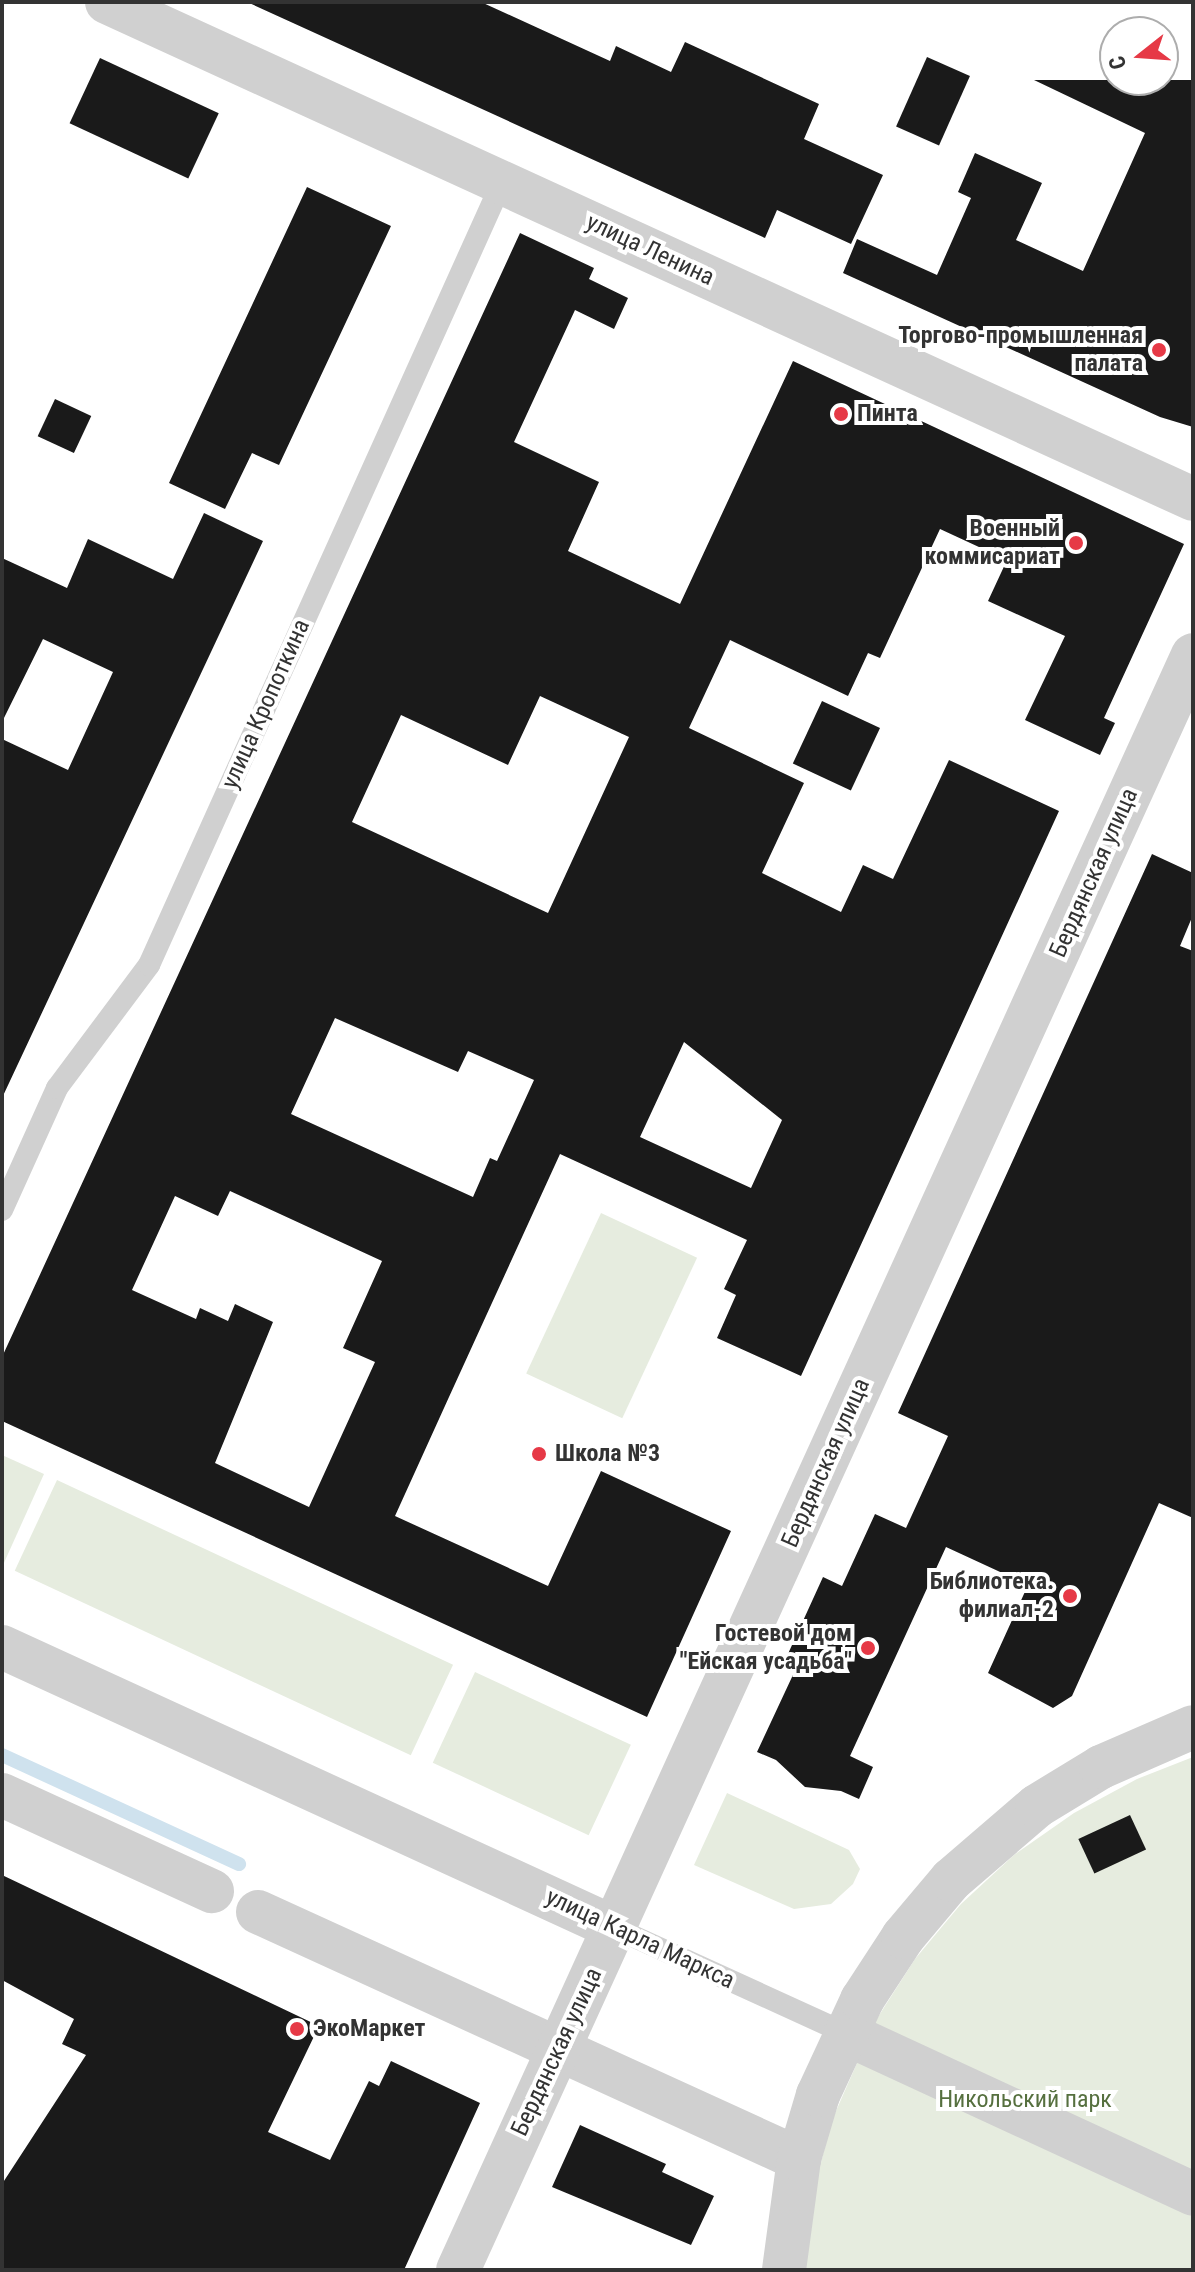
<!DOCTYPE html>
<html>
<head>
<meta charset="utf-8">
<style>
	body { margin:0 }
	#map { position:relative; width:1195px; height:2272px; overflow:hidden; background:#fff; font-family:"Roboto Condensed",sans-serif }
	div>[style] { position:absolute }
	.green>* { inset:0; background:#e6ecdf; transform-origin:0 0 }
	.stream>* { height:14px; margin:-7px; padding:0 7px; transform-origin:7px; border-radius:7px; background:#cfe2ee }
	.building>* { inset:0; background:#1a1a1a; transform-origin:0 0 }
	.lane>* { height:22px; margin:-11px; padding:0 11px; transform-origin:11px; border-radius:11px; background:#d0d0d0 }
	.street>* { height:44px; margin:-22px; padding:0 22px; transform-origin:22px; border-radius:22px; background:#d0d0d0 }
	.dots>* { width:22px; height:22px; translate:-50% -50%; box-sizing:border-box; border:4px solid #fff; border-radius:50% }
	span { translate:-50% -50%; white-space:nowrap; text-align:center; line-height:1.15; -webkit-text-stroke:8px #fff; paint-order:stroke }
	.street-label { font-size:24px; color:#333 }
	.poi-label { font-size:24px; color:#333; font-weight:700 }
	.right { translate:-100% -50%; text-align:right }
	.left { translate:0 -50%; text-align:left }
	.park-label { font-size:24px; color:#56703f }
	.frame { position:absolute; inset:0; border:4px solid #333; pointer-events:none }
	.north { position:absolute; left:1099px; top:16px; width:80px; height:80px; box-sizing:border-box; background:#fff; border:2px solid #adadad; border-radius:50%; rotate:253deg; font-size:22px; font-weight:700; line-height:32px; text-align:center; color:#333 }
	.north::after { content:''; display:block; margin:auto; width:28px; height:36px; background:#e63946; clip-path:polygon(50% 0,100% 100%,50% 72%,0 100%) }
</style>
</head>
<body>
<div id="map">
	<div class="green">
		<div style="left:601px;top:1213px;width:106px;height:177px;rotate:25deg"></div>
		<div style="clip-path:polygon(2px 1455px,44px 1474px,3px 1565px,2px 1565px)"></div>
		<div style="left:57px;top:1480px;width:437px;height:100px;rotate:25deg"></div>
		<div style="left:475px;top:1672px;width:172px;height:100px;rotate:25deg"></div>
		<div style="clip-path:polygon(1193px 1757px,1193px 2270px,804px 2270px,814px 2189px,832px 2120px,876px 2020px,915px 1959px,961px 1904px,1014px 1855px,1074px 1813px,1137px 1779px)"></div>
		<div style="clip-path:polygon(727px 1793px,849px 1850px,860px 1869px,853px 1884px,831px 1904px,794px 1909px,694px 1865px)"></div>
	</div>
	<div class="stream">
		<div style="left:2px;top:1755px;width:261px;rotate:24.7deg"></div>
	</div>
	<div class="building">
		<div style="clip-path:polygon(247px 2px,481px 2px,610px 61px,616px 46px,671px 72px,685px 42px,819px 104px,804px 139px,883px 175px,851px 244px,777px 210px,765px 238px)"></div>
		<div style="left:927px;top:57px;width:47px;height:76px;rotate:24deg"></div>
		<div style="left:100px;top:58px;width:131px;height:72px;rotate:25deg"></div>
		<div style="clip-path:polygon(1034px 80px,1193px 80px,1193px 427px,1160px 417px,843px 273px,857px 239px,937px 275px,971px 198px,958px 192px,975px 153px,1042px 183px,1016px 240px,1083px 271px,1145px 133px)"></div>
		<div style="clip-path:polygon(307px 187px,391px 226px,279px 465px,252px 453px,225px 509px,169px 483px)"></div>
		<div style="clip-path:polygon(evenodd,520px 233px,594px 268px,589px 279px,628px 298px,614px 329px,575px 310px,514px 442px,599px 482px,568px 551px,680px 604px,793px 361px,1184px 544px,1104px 718px,1115px 723px,1100px 755px,1025px 720px,1065px 636px,988px 601px,1007px 560px,940px 529px,880px 658px,868px 653px,848px 696px,730px 640px,689px 728px,804px 783px,762px 873px,841px 912px,863px 865px,893px 879px,949px 760px,1059px 811px,801px 1376px,717px 1338px,736px 1295px,724px 1289px,747px 1240px,560px 1154px,449px 1397px,395px 1516px,548px 1586px,601px 1471px,731px 1531px,647px 1717px,2px 1421px,2px 1357px,520px 233px,540px 696px,629px 737px,548px 913px,352px 822px,401px 715px,508px 765px,540px 696px,520px 233px,335px 1018px,458px 1072px,468px 1051px,534px 1080px,497px 1161px,490px 1158px,473px 1197px,291px 1114px,335px 1018px,520px 233px,684px 1042px,782px 1120px,751px 1188px,640px 1137px,684px 1042px,520px 233px,230px 1191px,382px 1261px,343px 1348px,375px 1362px,309px 1507px,215px 1463px,273px 1322px,235px 1304px,228px 1321px,200px 1308px,196px 1319px,132px 1290px,175px 1196px,218px 1216px,230px 1191px)"></div>
		<div style="left:55px;top:399px;width:40px;height:41px;rotate:25deg"></div>
		<div style="clip-path:polygon(204px 513px,263px 541px,2px 1098px,2px 739px,68px 770px,113px 672px,43px 639px,2px 722px,2px 558px,67px 588px,88px 539px,173px 579px)"></div>
		<div style="left:822px;top:701px;width:64px;height:69px;rotate:25deg"></div>
		<div style="clip-path:polygon(1152px 854px,1193px 873px,1193px 915px,1180px 946px,1193px 951px,1193px 1518px,1159px 1503px,1072px 1696px,1053px 1708px,988px 1673px,1028px 1585px,946px 1547px,850px 1756px,873px 1767px,859px 1799px,841px 1791px,805px 1787px,776px 1760px,757px 1752px,799px 1662px,787px 1656px,823px 1577px,842px 1586px,875px 1514px,906px 1528px,948px 1436px,898px 1413px)"></div>
		<div style="left:1130px;top:1815px;width:38px;height:57px;rotate:65deg"></div>
		<div style="clip-path:polygon(2px 1875px,319px 2026px,268px 2132px,330px 2160px,369px 2081px,379px 2086px,391px 2061px,480px 2103px,404px 2270px,2px 2270px,2px 2184px,86px 2055px,62px 2044px,74px 2019px,2px 1980px)"></div>
		<div style="clip-path:polygon(580px 2125px,666px 2164px,662px 2172px,714px 2196px,691px 2245px,552px 2187px)"></div>
	</div>
	<div class="lane">
		<div style="left:2px;top:1210px;width:134px;rotate:-65.7deg"></div>
		<div style="left:57px;top:1088px;width:154px;rotate:-53.2deg"></div>
		<div style="left:149px;top:965px;width:859px;rotate:-65.73deg"></div>
		<div style="left:615px;top:1928px;width:253px;rotate:24.5deg"></div>
	</div>
	<div class="street">
		<div style="left:107px;top:2px;width:1194px;rotate:24.59deg"></div>
		<div style="left:2px;top:1647px;width:674px;rotate:24.63deg"></div>
		<div style="left:2px;top:1795px;width:231px;rotate:24.6deg"></div>
		<div style="left:258px;top:1912px;width:595px;rotate:24.54deg"></div>
		<div style="left:845px;top:2033px;width:383px;rotate:24.8deg"></div>
		<div style="left:458px;top:2270px;width:1774px;rotate:-65.53deg"></div>
		<div style="left:784px;top:2270px;width:112px;rotate:-82.3deg"></div>
		<div style="left:799px;top:2159px;width:67px;rotate:-73.5deg"></div>
		<div style="left:818px;top:2095px;width:105px;rotate:-65.1deg"></div>
		<div style="left:862px;top:2000px;width:75px;rotate:-56.9deg"></div>
		<div style="left:903px;top:1937px;width:75px;rotate:-49.9deg"></div>
		<div style="left:951px;top:1880px;width:113px;rotate:-40.7deg"></div>
		<div style="left:1037px;top:1806px;width:75px;rotate:-31.4deg"></div>
		<div style="left:1101px;top:1767px;width:100px;rotate:-23.5deg"></div>
	</div>
	<div class="dots">
		<div style="left:1159px;top:350px;background:#e63946"></div>
		<div style="left:841px;top:414px;background:#e63946"></div>
		<div style="left:1076px;top:543px;background:#e63946"></div>
		<div style="left:539px;top:1454px;background:#e63946"></div>
		<div style="left:1070px;top:1596px;background:#e63946"></div>
		<div style="left:868px;top:1648px;background:#e63946"></div>
		<div style="left:297px;top:2029px;background:#e63946"></div>
	</div>
	<div class="street-label">
		<span style="left:650px;top:250px;rotate:25deg">улица Ленина</span>
		<span style="left:266px;top:704px;rotate:-66deg">улица Кропоткина</span>
		<span style="left:1094px;top:873px;rotate:-66deg">Бердянская улица</span>
		<span style="left:826px;top:1463px;rotate:-66deg">Бердянская улица</span>
		<span style="left:640px;top:1939px;rotate:25deg">улица Карла Маркса</span>
		<span style="left:557px;top:2052px;rotate:-65deg">Бердянская улица</span>
	</div>
	<div class="poi-label">
		<span class="right" style="left:1143px;top:350px">Торгово-промышленная<br>палата</span>
		<span class="left" style="left:857px;top:414px">Пинта</span>
		<span class="right" style="left:1060px;top:543px">Военный<br>коммисариат</span>
		<span class="left" style="left:555px;top:1454px">Школа №3</span>
		<span class="right" style="left:1054px;top:1596px">Библиотека.<br>филиал-2</span>
		<span class="right" style="left:852px;top:1648px">Гостевой дом<br>"Ейская усадьба"</span>
		<span class="left" style="left:313px;top:2029px">ЭкоМаркет</span>
	</div>
	<div class="park-label">
		<span style="left:1025px;top:2100px">Никольский парк</span>
	</div>
	<div class="frame"></div>
	<div class="north">С</div>
</div>
</body>
</html>
